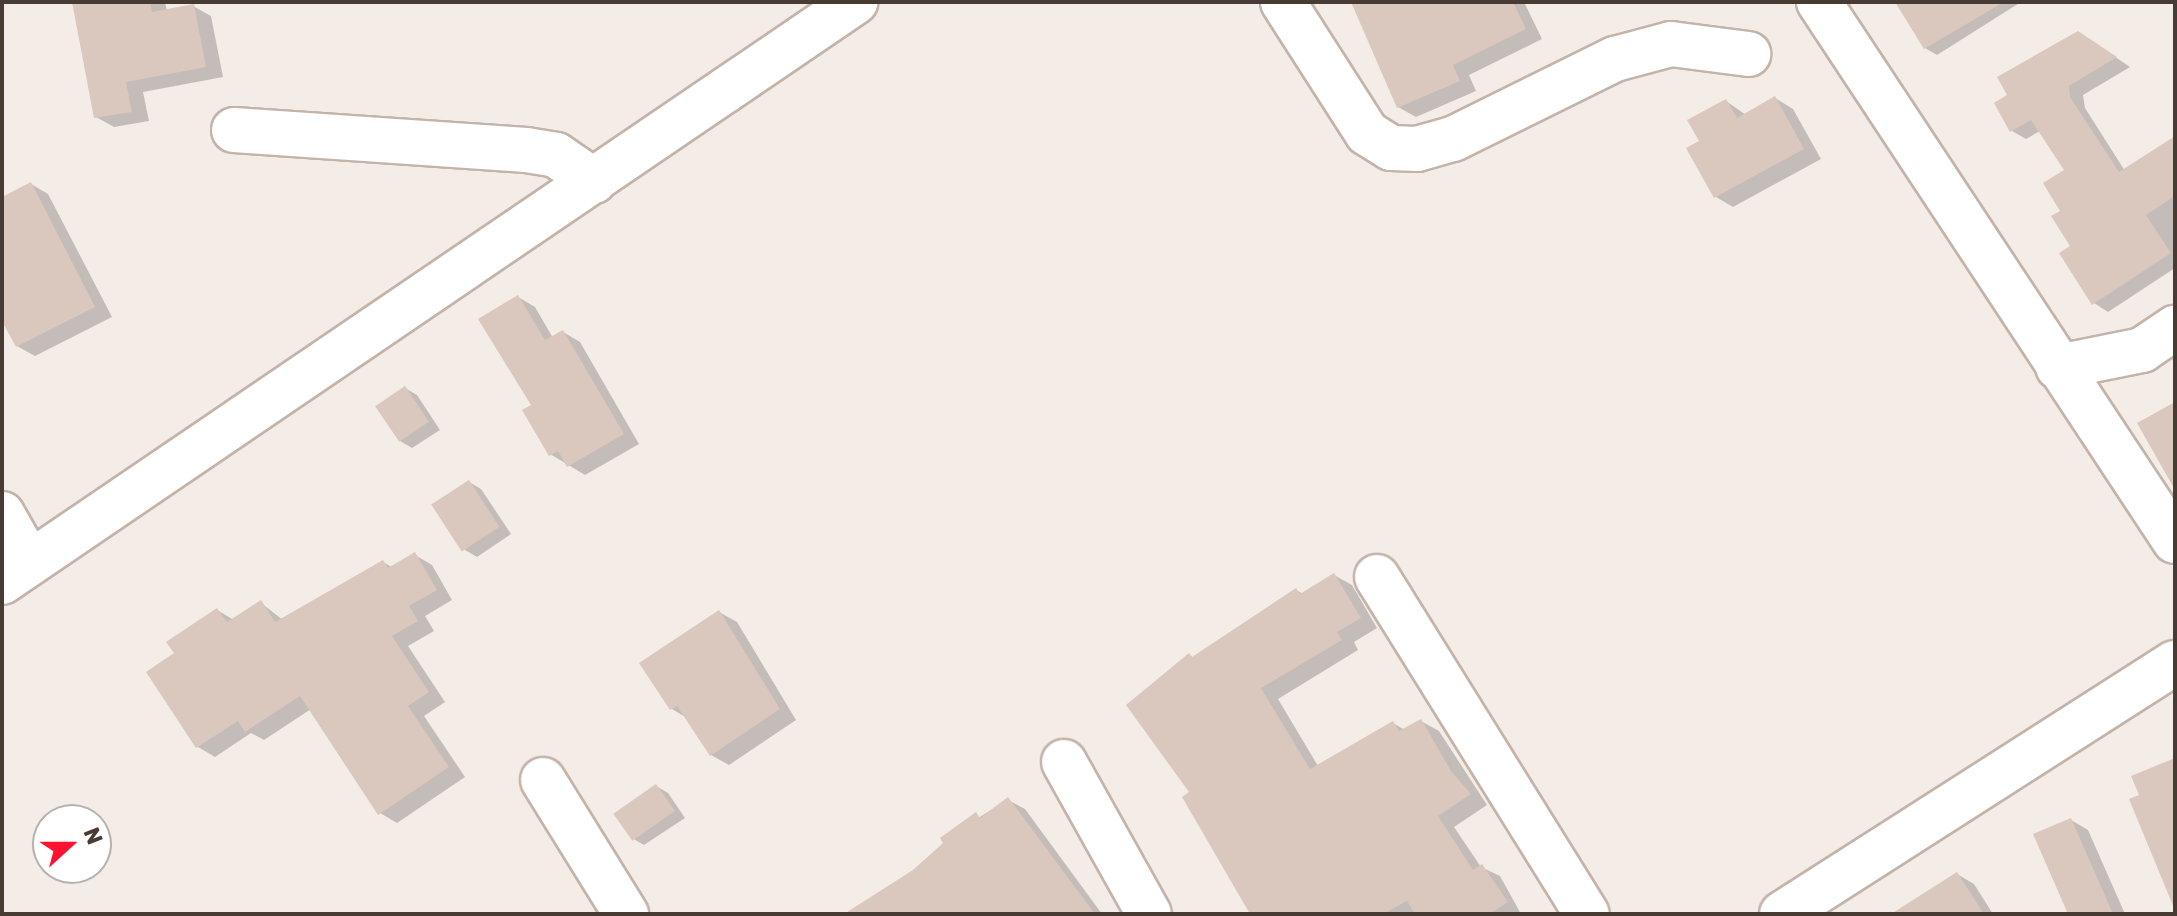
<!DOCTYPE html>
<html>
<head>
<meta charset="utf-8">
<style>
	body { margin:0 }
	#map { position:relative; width:2177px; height:916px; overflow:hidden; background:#f4ece6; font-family:Rubik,sans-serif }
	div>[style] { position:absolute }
	.shadow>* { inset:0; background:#0003 }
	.building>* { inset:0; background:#dac7bd; transform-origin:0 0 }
	.roads { filter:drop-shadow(2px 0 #c3b4aa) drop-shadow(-2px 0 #c3b4aa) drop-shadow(0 2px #c3b4aa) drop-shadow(0 -2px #c3b4aa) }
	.minor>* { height:44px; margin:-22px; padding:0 22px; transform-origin:22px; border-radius:22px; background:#fff }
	span { translate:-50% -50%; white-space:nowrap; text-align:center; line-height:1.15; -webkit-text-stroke:7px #fff; paint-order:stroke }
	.frame { position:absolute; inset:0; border:4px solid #473b34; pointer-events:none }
	.north { position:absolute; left:32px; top:804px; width:80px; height:80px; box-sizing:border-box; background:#fff; border:2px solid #b5b1ae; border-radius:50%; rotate:69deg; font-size:22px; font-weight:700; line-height:32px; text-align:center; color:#473b34 }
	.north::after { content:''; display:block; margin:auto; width:28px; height:36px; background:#ff122f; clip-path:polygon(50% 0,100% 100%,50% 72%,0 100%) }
</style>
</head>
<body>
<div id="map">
	<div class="shadow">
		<div style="clip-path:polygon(74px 2px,165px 2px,167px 11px,193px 6px,211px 16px,223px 77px,143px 92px,149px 121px,114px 127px,96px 117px)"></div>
		<div style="clip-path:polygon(1353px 2px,1524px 2px,1542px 39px,1469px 75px,1476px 91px,1416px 117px,1398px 107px)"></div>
		<div style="clip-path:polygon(1903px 2px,2021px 2px,1937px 55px,1925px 48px)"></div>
		<div style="clip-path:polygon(2093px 42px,2130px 67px,2083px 95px,2085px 108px,2125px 171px,2175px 139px,2175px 268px,2108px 312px,2094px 303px,2072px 247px,2063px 211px,2066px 171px,2040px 131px,2026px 139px,2012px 131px)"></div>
		<div style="clip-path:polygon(1775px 98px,1793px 109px,1821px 159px,1733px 207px,1716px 197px,1702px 142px,1726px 101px,1746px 115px)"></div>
		<div style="clip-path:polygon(31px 184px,48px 194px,112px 317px,35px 356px,17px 346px,2px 316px,2px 199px)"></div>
		<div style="clip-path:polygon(518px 297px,535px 307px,553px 338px,563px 332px,580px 342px,639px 444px,585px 475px,550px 454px,533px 406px)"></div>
		<div style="clip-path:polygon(405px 388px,417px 395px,440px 430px,412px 448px,400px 441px)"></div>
		<div style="clip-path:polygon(469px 482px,481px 489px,511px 534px,477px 557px,465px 550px)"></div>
		<div style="clip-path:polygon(415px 555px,432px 565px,452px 600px,425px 616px,434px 631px,408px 646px,445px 702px,424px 716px,465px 777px,397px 823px,380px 813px,311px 709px,264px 740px,251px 733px,215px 757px,198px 747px,177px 654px,217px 610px,234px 620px,261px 603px,283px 620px,383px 562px,393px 568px)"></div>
		<div style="clip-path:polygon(1334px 575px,1352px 585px,1377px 628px,1354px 642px,1358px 650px,1278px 699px,1318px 766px,1393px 723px,1405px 730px,1421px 721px,1439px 731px,1487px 805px,1454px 827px,1481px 867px,1500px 876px,1521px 914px,1253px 914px,1192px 793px,1189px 655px,1194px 658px,1296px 590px,1303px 594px)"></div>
		<div style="clip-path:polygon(719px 612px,737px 622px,796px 720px,729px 765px,711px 755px,687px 718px,672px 709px)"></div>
		<div style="clip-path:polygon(656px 786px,668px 793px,685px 818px,644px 845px,632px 838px)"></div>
		<div style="clip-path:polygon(1008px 800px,1025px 809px,1102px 914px,850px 914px,914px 872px,946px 843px,943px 839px)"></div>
		<div style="clip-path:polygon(2071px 820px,2088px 830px,2125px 914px,2070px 914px)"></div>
		<div style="clip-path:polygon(1957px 874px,1974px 884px,1993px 914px,1933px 914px)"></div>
	</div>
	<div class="building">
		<div style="clip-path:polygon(72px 2px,150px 2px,152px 12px,194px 4px,206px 67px,126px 82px,132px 112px,94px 118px)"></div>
		<div style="clip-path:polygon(1351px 2px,1513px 2px,1526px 29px,1453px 65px,1460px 81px,1397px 108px)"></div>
		<div style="clip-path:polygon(1895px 2px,2004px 2px,1924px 49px)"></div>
		<div style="clip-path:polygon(2078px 31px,2117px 57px,2069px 86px,2070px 97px,2119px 172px,2175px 136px,2175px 196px,2146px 215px,2171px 253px,2092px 305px,2059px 253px,2070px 246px,2051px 216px,2060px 211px,2043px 183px,2064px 170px,2031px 120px,2010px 132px,1994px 103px,2007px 95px,1997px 77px)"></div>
		<div style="clip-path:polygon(1775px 96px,1804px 149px,1714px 198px,1686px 148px,1699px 141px,1687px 120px,1726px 99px,1737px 118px)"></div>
		<div style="clip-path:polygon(31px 182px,95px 307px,16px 347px,2px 321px,2px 197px)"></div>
		<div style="clip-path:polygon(518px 295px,545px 340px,563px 330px,624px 434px,567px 467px,558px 451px,549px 456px,522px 410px,531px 405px,478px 319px)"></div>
		<div style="left:405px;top:386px;width:43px;height:36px;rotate:56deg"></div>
		<div style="clip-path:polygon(2175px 402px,2175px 490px,2137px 423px)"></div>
		<div style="left:469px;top:480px;width:56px;height:45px;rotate:57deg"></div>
		<div style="clip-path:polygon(415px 552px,437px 590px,409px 606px,418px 621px,392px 636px,429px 692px,408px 706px,449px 767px,378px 815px,300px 696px,245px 732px,238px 721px,196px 748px,146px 672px,174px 653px,166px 642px,217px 608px,227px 622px,261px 600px,275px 622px,383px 560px,388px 568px)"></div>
		<div style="clip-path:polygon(1334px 573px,1361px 618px,1337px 632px,1342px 640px,1261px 688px,1310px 769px,1393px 721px,1399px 731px,1421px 719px,1451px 771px,1471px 794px,1438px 816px,1473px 870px,1482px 864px,1508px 902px,1489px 914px,1415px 914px,1407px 901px,1383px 914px,1250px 914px,1182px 797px,1189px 792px,1126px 705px,1189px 653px,1192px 657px,1296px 588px,1300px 594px)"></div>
		<div style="clip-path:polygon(719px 610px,780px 709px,710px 756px,677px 706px,670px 710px,639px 663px)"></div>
		<div style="clip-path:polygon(2175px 758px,2175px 908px,2174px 908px,2129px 799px,2139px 795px,2131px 776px)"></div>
		<div style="left:656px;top:784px;width:33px;height:52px;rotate:55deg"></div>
		<div style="clip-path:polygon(1008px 797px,1095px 914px,844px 914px,913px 870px,943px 843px,940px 838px,976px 812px,980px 818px)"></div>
		<div style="clip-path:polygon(2071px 818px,2113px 914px,2068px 914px,2033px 834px)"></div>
		<div style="clip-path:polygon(1957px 872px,1984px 914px,1891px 914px)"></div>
	</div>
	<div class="roads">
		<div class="minor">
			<div style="left:1283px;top:2px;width:156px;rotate:57.3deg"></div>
			<div style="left:1367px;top:133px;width:28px;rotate:32deg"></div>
			<div style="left:1391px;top:148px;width:26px;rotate:2deg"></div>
			<div style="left:1417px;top:149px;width:37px;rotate:-16deg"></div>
			<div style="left:1453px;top:139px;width:181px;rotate:-26.3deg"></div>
			<div style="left:1615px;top:59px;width:58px;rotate:-15deg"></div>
			<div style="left:1671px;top:44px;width:78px;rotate:7.4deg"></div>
			<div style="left:1819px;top:2px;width:646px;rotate:56.56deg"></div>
			<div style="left:234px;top:130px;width:293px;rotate:3.9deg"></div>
			<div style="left:526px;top:150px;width:30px;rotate:9deg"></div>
			<div style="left:556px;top:155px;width:46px;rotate:34.4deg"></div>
			<div style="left:2058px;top:367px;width:86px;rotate:-11.4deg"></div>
			<div style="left:2142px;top:350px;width:40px;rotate:-34deg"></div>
			<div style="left:2px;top:514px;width:56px;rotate:60.3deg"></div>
			<div style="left:1377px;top:577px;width:397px;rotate:58.1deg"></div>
			<div style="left:2px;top:582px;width:1032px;rotate:-34.21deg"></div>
			<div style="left:1064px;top:762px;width:174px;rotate:60.8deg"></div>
			<div style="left:543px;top:780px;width:158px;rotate:58.2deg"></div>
			<div style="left:1782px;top:914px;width:466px;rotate:-32.6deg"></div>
		</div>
	</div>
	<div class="frame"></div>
	<div class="north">N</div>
</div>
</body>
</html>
